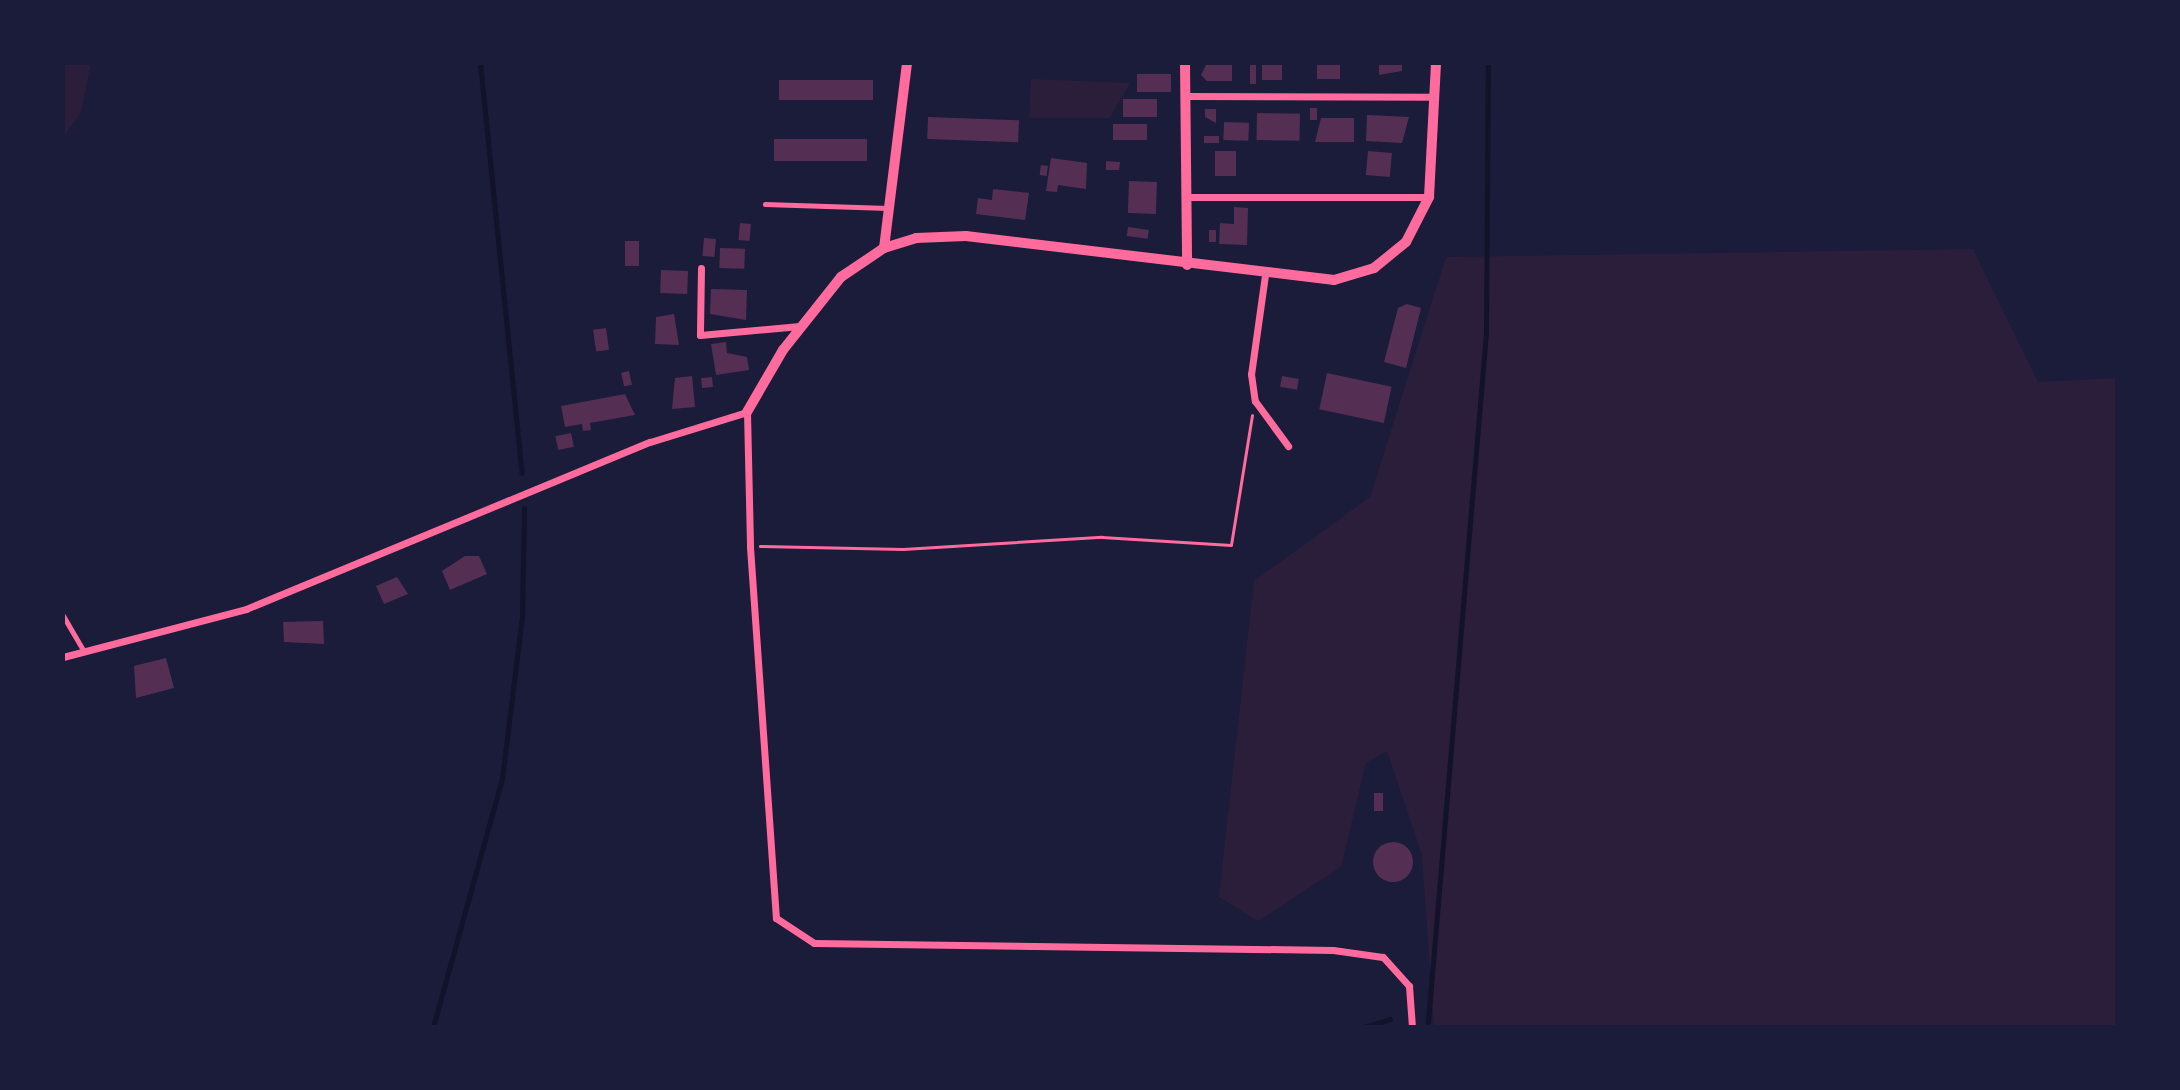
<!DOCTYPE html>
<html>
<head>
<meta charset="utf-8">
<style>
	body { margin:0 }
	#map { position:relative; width:2180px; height:1090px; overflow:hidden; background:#1b1b3a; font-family:"Archivo Narrow",sans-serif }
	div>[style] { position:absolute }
	.green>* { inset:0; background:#2a1e3b }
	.stream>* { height:5px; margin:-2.5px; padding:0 2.5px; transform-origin:2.5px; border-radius:2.5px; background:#12122b }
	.building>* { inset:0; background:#542f53; transform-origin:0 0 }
	.round { border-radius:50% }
	.path>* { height:2.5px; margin:-1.25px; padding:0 1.25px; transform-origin:1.25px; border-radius:1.25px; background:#ff6b9d }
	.service>* { height:4.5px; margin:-2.25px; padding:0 2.25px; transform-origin:2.25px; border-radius:2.25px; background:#ff6b9d }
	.minor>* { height:7px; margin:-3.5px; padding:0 3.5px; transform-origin:3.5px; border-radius:3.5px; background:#ff6b9d }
	.tertiary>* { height:10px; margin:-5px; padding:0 5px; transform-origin:5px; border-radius:5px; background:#ff6b9d }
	span { translate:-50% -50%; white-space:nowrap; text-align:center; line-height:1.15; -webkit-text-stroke:5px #1b1b3a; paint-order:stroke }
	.frame { position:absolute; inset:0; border:65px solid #1b1b3a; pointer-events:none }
</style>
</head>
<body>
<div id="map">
	<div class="green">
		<div style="clip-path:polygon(63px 63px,91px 63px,81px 113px,63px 137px)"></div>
		<div style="clip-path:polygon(1031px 79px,1130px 83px,1110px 118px,1029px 118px)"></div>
		<div style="clip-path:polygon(1973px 249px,2038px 382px,2117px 378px,2117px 1027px,1434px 1027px,1422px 855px,1387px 751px,1366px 763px,1341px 867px,1258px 921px,1219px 897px,1254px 581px,1370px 497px,1446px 257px)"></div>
	</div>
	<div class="stream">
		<div style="left:480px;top:63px;width:412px;rotate:84.2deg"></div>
		<div style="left:1428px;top:1022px;width:691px;rotate:-85.19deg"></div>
		<div style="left:1486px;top:333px;width:270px;rotate:-89.6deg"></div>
		<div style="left:433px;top:1027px;width:257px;rotate:-74.5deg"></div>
		<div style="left:502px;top:779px;width:164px;rotate:-83deg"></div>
		<div style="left:522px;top:616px;width:108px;rotate:-88.9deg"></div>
		<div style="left:1364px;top:1027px;width:27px;rotate:-17deg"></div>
	</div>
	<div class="building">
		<div style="clip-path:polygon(1207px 63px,1232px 63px,1232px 81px,1207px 81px,1201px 75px)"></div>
		<div style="left:1262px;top:63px;width:20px;height:17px"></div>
		<div style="left:1317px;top:63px;width:23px;height:16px"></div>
		<div style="clip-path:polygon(1379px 63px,1402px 63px,1402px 71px,1379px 75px)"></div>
		<div style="left:1250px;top:65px;width:6px;height:19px"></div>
		<div style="left:1171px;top:74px;width:18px;height:34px;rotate:90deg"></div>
		<div style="left:779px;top:80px;width:94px;height:20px"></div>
		<div style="left:1123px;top:99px;width:34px;height:18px"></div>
		<div style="left:1310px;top:108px;width:7px;height:12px"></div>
		<div style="clip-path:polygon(1205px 109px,1216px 109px,1216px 123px,1205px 117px)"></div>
		<div style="left:1257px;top:113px;width:43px;height:27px;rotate:1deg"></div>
		<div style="clip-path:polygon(1367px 115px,1409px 117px,1402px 143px,1366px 141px)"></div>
		<div style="left:928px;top:117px;width:91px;height:22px;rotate:2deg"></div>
		<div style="clip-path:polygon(1321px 118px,1354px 118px,1354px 142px,1315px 142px)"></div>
		<div style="left:1224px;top:122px;width:25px;height:18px;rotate:2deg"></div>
		<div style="left:1113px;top:124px;width:34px;height:16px"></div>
		<div style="left:1204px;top:136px;width:15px;height:7px"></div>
		<div style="left:774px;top:139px;width:93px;height:22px"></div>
		<div style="left:1215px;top:151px;width:21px;height:25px"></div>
		<div style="left:1368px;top:151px;width:24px;height:24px;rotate:5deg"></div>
		<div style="clip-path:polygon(1051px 158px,1087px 163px,1086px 189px,1058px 185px,1057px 192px,1046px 191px)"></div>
		<div style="clip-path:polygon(1106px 161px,1120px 162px,1119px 170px,1106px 170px)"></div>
		<div style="left:1041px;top:165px;width:7px;height:10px;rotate:8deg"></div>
		<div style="left:1129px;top:181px;width:28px;height:32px;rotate:2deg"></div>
		<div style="clip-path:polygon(993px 189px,1029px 193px,1025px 220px,976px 214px,978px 198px,992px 200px)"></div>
		<div style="clip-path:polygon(1234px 207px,1248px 208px,1247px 245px,1219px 244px,1220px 223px,1234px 224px)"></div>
		<div style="left:740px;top:223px;width:11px;height:17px;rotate:5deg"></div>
		<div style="left:1128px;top:227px;width:21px;height:9px;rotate:8deg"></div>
		<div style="left:1209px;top:230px;width:7px;height:12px"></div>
		<div style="left:704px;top:238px;width:12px;height:18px;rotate:5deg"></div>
		<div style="left:625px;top:241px;width:14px;height:25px"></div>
		<div style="left:720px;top:248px;width:25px;height:20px;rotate:2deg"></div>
		<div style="left:661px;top:270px;width:27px;height:23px;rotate:2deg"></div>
		<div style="clip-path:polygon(711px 289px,747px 290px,746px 320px,710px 314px)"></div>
		<div style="clip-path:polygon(1407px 304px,1421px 308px,1406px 368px,1384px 362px,1398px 308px)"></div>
		<div style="clip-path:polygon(674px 314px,679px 345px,655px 344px,656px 317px)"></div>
		<div style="left:606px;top:328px;width:22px;height:13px;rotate:82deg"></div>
		<div style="clip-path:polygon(726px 342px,727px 353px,747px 357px,749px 370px,716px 375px,711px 344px)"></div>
		<div style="left:629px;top:371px;width:14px;height:8px;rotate:78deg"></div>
		<div style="left:1327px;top:373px;width:66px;height:37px;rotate:12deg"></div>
		<div style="clip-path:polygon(692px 376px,695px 407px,672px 409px,675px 378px)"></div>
		<div style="left:1282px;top:376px;width:17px;height:11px;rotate:10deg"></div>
		<div style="left:712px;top:377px;width:10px;height:11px;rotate:84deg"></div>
		<div style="clip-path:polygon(625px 394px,635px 415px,590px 423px,591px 430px,583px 431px,582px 424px,565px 427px,561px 406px)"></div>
		<div style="left:571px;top:433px;width:14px;height:16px;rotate:78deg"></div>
		<div style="clip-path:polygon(465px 556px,479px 556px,487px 574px,450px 590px,442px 571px)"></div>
		<div style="clip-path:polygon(397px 577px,408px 594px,384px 604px,376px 586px)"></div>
		<div style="clip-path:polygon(323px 621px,324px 644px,284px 642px,283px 622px)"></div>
		<div style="clip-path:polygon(166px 658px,174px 688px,136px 698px,134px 666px)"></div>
		<div style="left:1374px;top:793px;width:9px;height:18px"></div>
		<div class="round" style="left:1373px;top:842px;width:40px;height:40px"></div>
	</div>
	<div class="path">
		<div style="left:760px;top:546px;width:143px;rotate:1.2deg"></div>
		<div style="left:903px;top:549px;width:199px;rotate:-3.5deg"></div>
		<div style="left:1102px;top:537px;width:129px;rotate:3.5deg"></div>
		<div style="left:1231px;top:545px;width:131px;rotate:-80.8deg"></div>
	</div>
	<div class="service">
		<div style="left:765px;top:204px;width:123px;rotate:1.9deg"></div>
		<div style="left:63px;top:615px;width:42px;rotate:59.7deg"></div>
	</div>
	<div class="minor">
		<div style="left:1185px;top:96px;width:250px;rotate:0.2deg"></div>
		<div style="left:1185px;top:197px;width:244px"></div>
		<div style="left:701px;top:268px;width:67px;rotate:90.9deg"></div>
		<div style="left:700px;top:335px;width:100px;rotate:-5.1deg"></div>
		<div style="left:1265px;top:275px;width:100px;rotate:98deg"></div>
		<div style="left:1251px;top:374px;width:27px;rotate:82deg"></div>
		<div style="left:1255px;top:401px;width:56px;rotate:53.7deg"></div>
		<div style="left:63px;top:657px;width:189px;rotate:-14.7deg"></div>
		<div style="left:246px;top:609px;width:437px;rotate:-22.5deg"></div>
		<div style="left:650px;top:442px;width:102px;rotate:-17.2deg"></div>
		<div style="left:747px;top:412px;width:135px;rotate:88.7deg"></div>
		<div style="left:750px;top:547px;width:372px;rotate:86deg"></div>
		<div style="left:776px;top:918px;width:45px;rotate:33.3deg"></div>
		<div style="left:814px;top:943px;width:519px;rotate:0.77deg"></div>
		<div style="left:1333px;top:950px;width:50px;rotate:8deg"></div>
		<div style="left:1383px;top:957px;width:39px;rotate:48deg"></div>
		<div style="left:1409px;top:986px;width:41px;rotate:85.8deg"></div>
	</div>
	<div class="tertiary">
		<div style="left:1185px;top:63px;width:202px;rotate:89.4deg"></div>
		<div style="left:884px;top:248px;width:186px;rotate:-82.9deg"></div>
		<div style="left:747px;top:412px;width:72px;rotate:-59.9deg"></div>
		<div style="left:783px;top:350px;width:93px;rotate:-51.5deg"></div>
		<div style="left:841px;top:277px;width:52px;rotate:-34deg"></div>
		<div style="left:884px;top:248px;width:34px;rotate:-17deg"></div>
		<div style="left:916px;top:238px;width:50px;rotate:-2.3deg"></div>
		<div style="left:966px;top:236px;width:371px;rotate:6.8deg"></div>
		<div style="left:1334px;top:280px;width:42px;rotate:-16.7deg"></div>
		<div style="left:1374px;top:268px;width:41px;rotate:-39.1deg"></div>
		<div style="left:1406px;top:242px;width:51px;rotate:-62.9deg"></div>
		<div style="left:1429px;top:197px;width:134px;rotate:-87deg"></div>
	</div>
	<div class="frame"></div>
</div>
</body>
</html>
